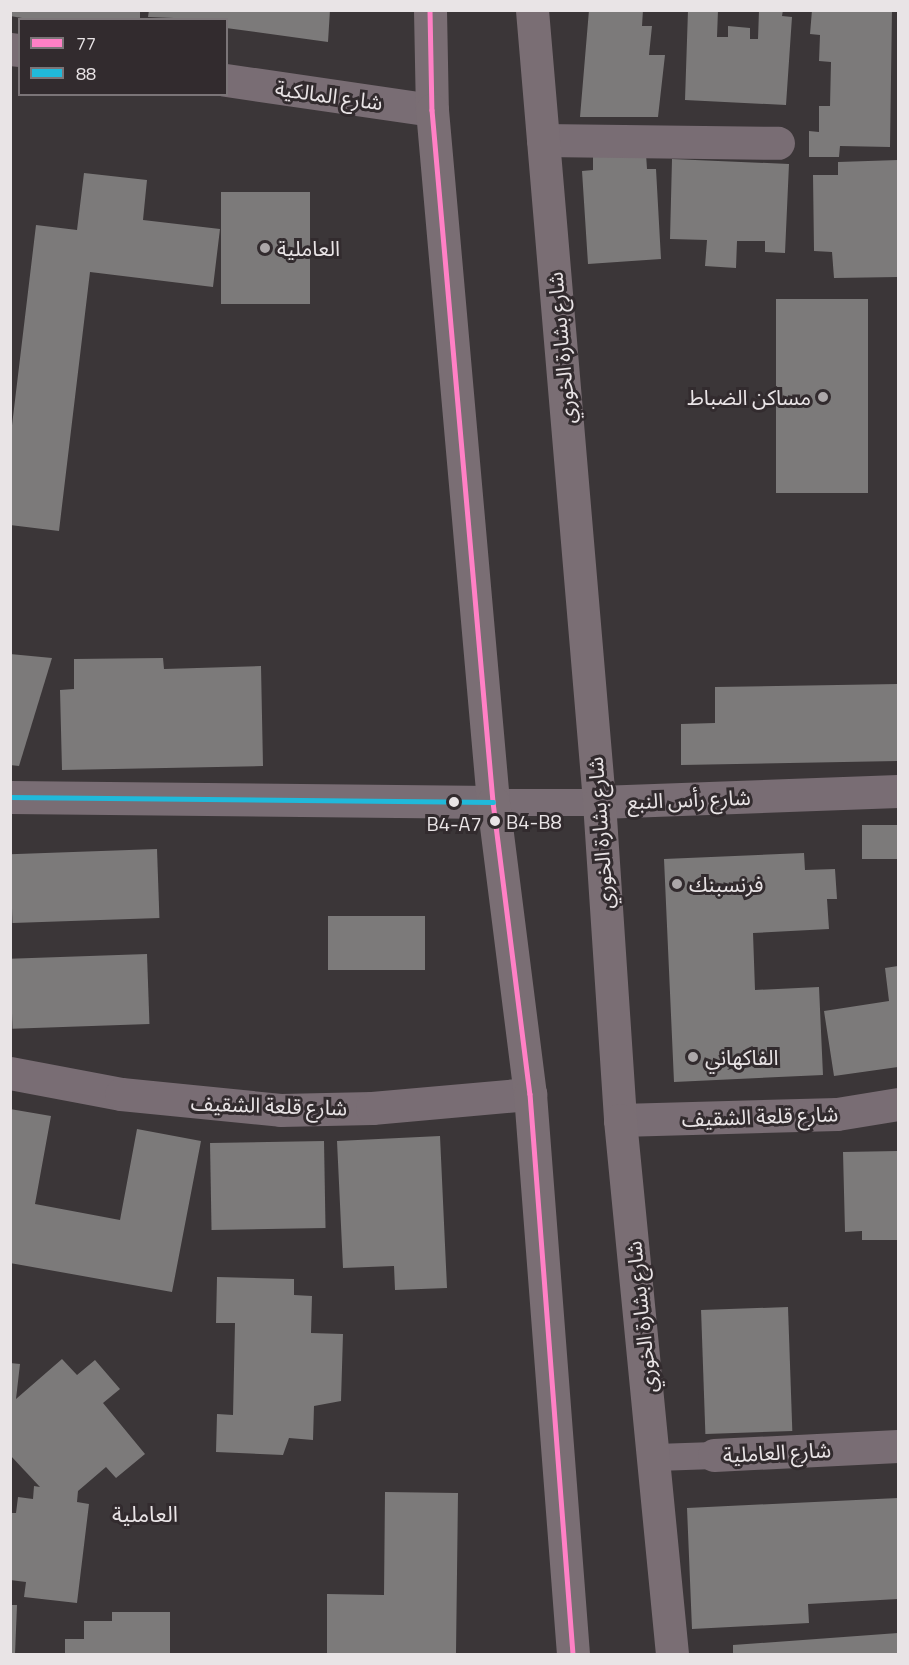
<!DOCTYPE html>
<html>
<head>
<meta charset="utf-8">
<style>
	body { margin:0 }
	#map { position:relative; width:909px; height:1665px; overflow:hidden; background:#3b3638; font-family:"Titillium Web","Noto Sans Arabic",sans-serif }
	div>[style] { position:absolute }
	.building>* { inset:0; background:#7c7a7a; transform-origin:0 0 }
	.pedestrian>* { height:27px; margin:-13.5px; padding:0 13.5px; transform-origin:13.5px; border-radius:13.5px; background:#796d74 }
	.minor>* { height:33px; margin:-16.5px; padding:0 16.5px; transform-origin:16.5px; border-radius:16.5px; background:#796d74 }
	.tertiary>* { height:33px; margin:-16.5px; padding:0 16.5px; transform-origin:16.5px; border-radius:16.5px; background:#796d74 }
	.primary>* { height:33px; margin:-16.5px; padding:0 16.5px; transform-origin:16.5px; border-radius:16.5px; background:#7a6e74 }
	.bus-1>* { height:4.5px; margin:-2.25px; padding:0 2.25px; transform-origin:2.25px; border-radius:2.25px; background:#ff80c5 }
	.bus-2>* { height:4.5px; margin:-2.25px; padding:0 2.25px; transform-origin:2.25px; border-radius:2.25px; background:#20b9da }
	.dots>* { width:16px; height:16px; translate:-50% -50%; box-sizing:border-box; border:3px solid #322b2e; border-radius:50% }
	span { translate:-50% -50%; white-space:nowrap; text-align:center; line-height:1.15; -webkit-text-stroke:6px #322b2e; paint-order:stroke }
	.bus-label { font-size:20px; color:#e9e4e6 }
	.left { translate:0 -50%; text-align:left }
	.street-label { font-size:21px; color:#e9e4e6 }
	.poi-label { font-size:21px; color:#e9e4e6 }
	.right { translate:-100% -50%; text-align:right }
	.neighbourhood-label { font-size:22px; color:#e9e4e6 }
	.frame { position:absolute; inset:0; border:12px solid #e9e4e6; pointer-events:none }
	.legend { position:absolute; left:18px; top:18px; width:210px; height:78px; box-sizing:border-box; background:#322b2e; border:2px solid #7b7578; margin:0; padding:8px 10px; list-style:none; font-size:18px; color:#e9e4e6 }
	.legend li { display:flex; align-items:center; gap:12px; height:30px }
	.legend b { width:30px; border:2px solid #7b7578 }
</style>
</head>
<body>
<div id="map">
	<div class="building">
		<div style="clip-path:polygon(10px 10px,140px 10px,140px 20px,34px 20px,10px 16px)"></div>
		<div style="clip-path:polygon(149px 10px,330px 10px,328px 42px,226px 28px,226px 20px,148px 17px)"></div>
		<div style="clip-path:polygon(589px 10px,643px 10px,642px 26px,652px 26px,649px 55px,665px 55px,658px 117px,580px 117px)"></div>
		<div style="clip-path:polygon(688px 10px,718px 10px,717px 37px,728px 37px,728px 26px,750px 28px,750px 39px,758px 39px,759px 10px,783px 10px,782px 16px,792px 17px,786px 105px,685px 100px)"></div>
		<div style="clip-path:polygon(812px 10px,892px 10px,890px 147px,840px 146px,839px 157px,809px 157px,809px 131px,819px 132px,819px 106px,830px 106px,831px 62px,819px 61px,820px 35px,810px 34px)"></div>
		<div style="clip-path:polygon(646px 154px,647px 169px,656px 169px,661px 259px,588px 264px,582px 171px,593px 170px,593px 157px)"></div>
		<div style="clip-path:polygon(672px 159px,789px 164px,785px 253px,765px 252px,765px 241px,737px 241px,736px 268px,705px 266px,707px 240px,670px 239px)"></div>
		<div style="clip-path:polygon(898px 160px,898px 277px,834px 278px,832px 252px,814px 251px,813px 175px,838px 175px,838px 162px)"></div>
		<div style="clip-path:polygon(84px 173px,147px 180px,143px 220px,220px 229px,213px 287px,90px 272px,59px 531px,10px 525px,10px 442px,36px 225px,77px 230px)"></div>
		<div style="left:221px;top:192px;width:89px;height:112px"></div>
		<div style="left:868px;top:299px;width:194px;height:92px;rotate:90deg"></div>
		<div style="clip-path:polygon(10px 654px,52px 658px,19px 766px,10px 765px)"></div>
		<div style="clip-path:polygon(163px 658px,164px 669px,261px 666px,263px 766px,62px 770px,60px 690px,74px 689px,74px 659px)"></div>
		<div style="clip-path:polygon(898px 684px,898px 761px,681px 765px,681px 724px,715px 723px,715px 687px)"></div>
		<div style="left:898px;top:825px;width:34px;height:36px;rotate:90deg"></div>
		<div style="left:157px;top:849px;width:69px;height:147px;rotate:88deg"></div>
		<div style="clip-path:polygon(804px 853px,805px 870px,835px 869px,837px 899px,827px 899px,829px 929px,753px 933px,755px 990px,819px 987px,823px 1075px,674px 1082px,664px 859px)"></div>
		<div style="left:425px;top:916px;width:54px;height:97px;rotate:90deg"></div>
		<div style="left:147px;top:954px;width:70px;height:137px;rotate:88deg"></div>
		<div style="clip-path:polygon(898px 966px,898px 1067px,834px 1076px,824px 1011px,889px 1001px,885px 968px)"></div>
		<div style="clip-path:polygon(10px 1109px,51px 1116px,35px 1204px,120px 1220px,137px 1129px,201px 1141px,172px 1292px,10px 1263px)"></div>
		<div style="clip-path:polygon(440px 1136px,447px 1288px,395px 1290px,394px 1266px,343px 1268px,337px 1141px)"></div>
		<div style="left:324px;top:1141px;width:87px;height:114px;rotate:89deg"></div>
		<div style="clip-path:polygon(898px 1151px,898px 1240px,862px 1240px,862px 1231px,845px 1232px,843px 1152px)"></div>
		<div style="clip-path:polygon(217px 1277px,294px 1279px,294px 1295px,312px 1296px,311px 1333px,343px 1334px,341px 1401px,314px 1406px,313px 1440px,289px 1438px,283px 1455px,216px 1452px,217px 1414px,233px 1415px,235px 1323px,216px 1323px)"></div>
		<div style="left:788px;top:1307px;width:124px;height:87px;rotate:88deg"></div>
		<div style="clip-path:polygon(62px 1359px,77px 1375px,95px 1360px,120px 1389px,103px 1403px,145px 1454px,116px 1478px,106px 1467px,78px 1491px,77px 1502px,89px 1504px,77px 1603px,24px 1597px,26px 1582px,10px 1580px,10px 1513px,16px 1513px,18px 1497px,33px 1499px,34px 1486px,40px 1487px,10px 1455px,10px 1363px,20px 1364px,16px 1399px)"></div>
		<div style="clip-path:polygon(385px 1492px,458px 1493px,456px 1654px,327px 1654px,327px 1594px,384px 1595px)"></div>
		<div style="clip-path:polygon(898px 1498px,898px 1599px,808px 1604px,809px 1623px,692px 1629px,687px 1508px)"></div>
		<div style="clip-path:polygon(10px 1605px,17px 1605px,15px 1654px,10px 1654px)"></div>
		<div style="clip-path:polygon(112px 1612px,170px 1612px,170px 1654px,65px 1654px,65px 1639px,84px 1639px,84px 1621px,112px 1621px)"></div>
		<div style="clip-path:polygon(898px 1633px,898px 1654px,733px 1654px,733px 1645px)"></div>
	</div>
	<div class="pedestrian">
		<div style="left:493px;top:802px;width:106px"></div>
		<div style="left:656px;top:1457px;width:58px;rotate:-2deg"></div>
	</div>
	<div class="minor">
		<div style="left:10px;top:49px;width:10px;rotate:6deg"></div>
		<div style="left:226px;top:80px;width:208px;rotate:8.3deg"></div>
		<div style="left:543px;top:140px;width:235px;rotate:0.7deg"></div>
		<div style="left:10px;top:1073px;width:113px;rotate:10.7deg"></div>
		<div style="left:121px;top:1094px;width:160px;rotate:5.7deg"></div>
		<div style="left:280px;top:1110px;width:92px;rotate:-1.2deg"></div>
		<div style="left:372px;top:1108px;width:159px;rotate:-5.1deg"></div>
		<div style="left:620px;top:1120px;width:217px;rotate:-1.6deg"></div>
		<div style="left:837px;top:1114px;width:62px;rotate:-9.3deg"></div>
		<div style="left:714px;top:1455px;width:184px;rotate:-2.8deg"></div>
	</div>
	<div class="tertiary">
		<div style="left:10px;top:797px;width:483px;rotate:0.6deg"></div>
		<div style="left:599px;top:802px;width:299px;rotate:-2.1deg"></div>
	</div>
	<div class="primary">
		<div style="left:430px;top:10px;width:100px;rotate:88.9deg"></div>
		<div style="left:432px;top:110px;width:695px;rotate:84.96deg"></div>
		<div style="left:493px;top:802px;width:294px;rotate:82.8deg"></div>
		<div style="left:530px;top:1094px;width:562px;rotate:85.61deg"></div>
		<div style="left:532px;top:10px;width:795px;rotate:85.16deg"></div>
		<div style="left:599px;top:802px;width:319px;rotate:86.2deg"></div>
		<div style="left:620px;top:1120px;width:537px;rotate:84.44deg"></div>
	</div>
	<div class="bus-1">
		<div style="left:430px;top:10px;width:100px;rotate:88.9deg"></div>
		<div style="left:432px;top:110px;width:695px;rotate:84.96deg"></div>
		<div style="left:493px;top:802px;width:294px;rotate:82.8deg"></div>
		<div style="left:530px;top:1094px;width:562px;rotate:85.61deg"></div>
	</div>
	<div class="bus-2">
		<div style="left:10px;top:797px;width:483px;rotate:0.6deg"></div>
	</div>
	<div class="dots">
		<div style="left:265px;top:248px;background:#aca7a9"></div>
		<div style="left:823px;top:397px;background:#aca7a9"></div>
		<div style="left:454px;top:802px;background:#e9e4e6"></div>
		<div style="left:495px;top:821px;background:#e9e4e6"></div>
		<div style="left:677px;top:884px;background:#aca7a9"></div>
		<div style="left:693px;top:1057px;background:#aca7a9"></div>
	</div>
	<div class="bus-label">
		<span class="left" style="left:506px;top:821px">B4-B8</span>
		<span style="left:454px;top:823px">B4-A7</span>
	</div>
	<div class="street-label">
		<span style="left:329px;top:95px;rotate:8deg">شارع المالكية</span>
		<span style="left:561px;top:348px;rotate:-95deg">شارع بشارة الخوري</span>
		<span style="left:689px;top:799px;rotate:-2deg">شارع رأس النبع</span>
		<span style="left:600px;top:833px;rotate:-94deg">شارع بشارة الخوري</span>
		<span style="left:269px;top:1105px;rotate:2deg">شارع قلعة الشقيف</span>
		<span style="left:760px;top:1116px;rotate:-2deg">شارع قلعة الشقيف</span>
		<span style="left:641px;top:1317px;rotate:-96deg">شارع بشارة الخوري</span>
		<span style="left:777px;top:1452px;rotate:-3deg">شارع العاملية</span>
	</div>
	<div class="poi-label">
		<span class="left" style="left:277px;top:248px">العاملية</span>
		<span class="right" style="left:811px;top:397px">مساكن الضباط</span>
		<span class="left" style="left:689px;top:884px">فرنسبنك</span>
		<span class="left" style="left:705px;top:1057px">الفاكهاني</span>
	</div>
	<div class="neighbourhood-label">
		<span style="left:145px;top:1515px">العاملية</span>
	</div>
	<div class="frame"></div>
	<ul class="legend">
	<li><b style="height:8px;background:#ff80c5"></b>77</li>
	<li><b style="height:8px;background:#20b9da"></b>88</li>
	</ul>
</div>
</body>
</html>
